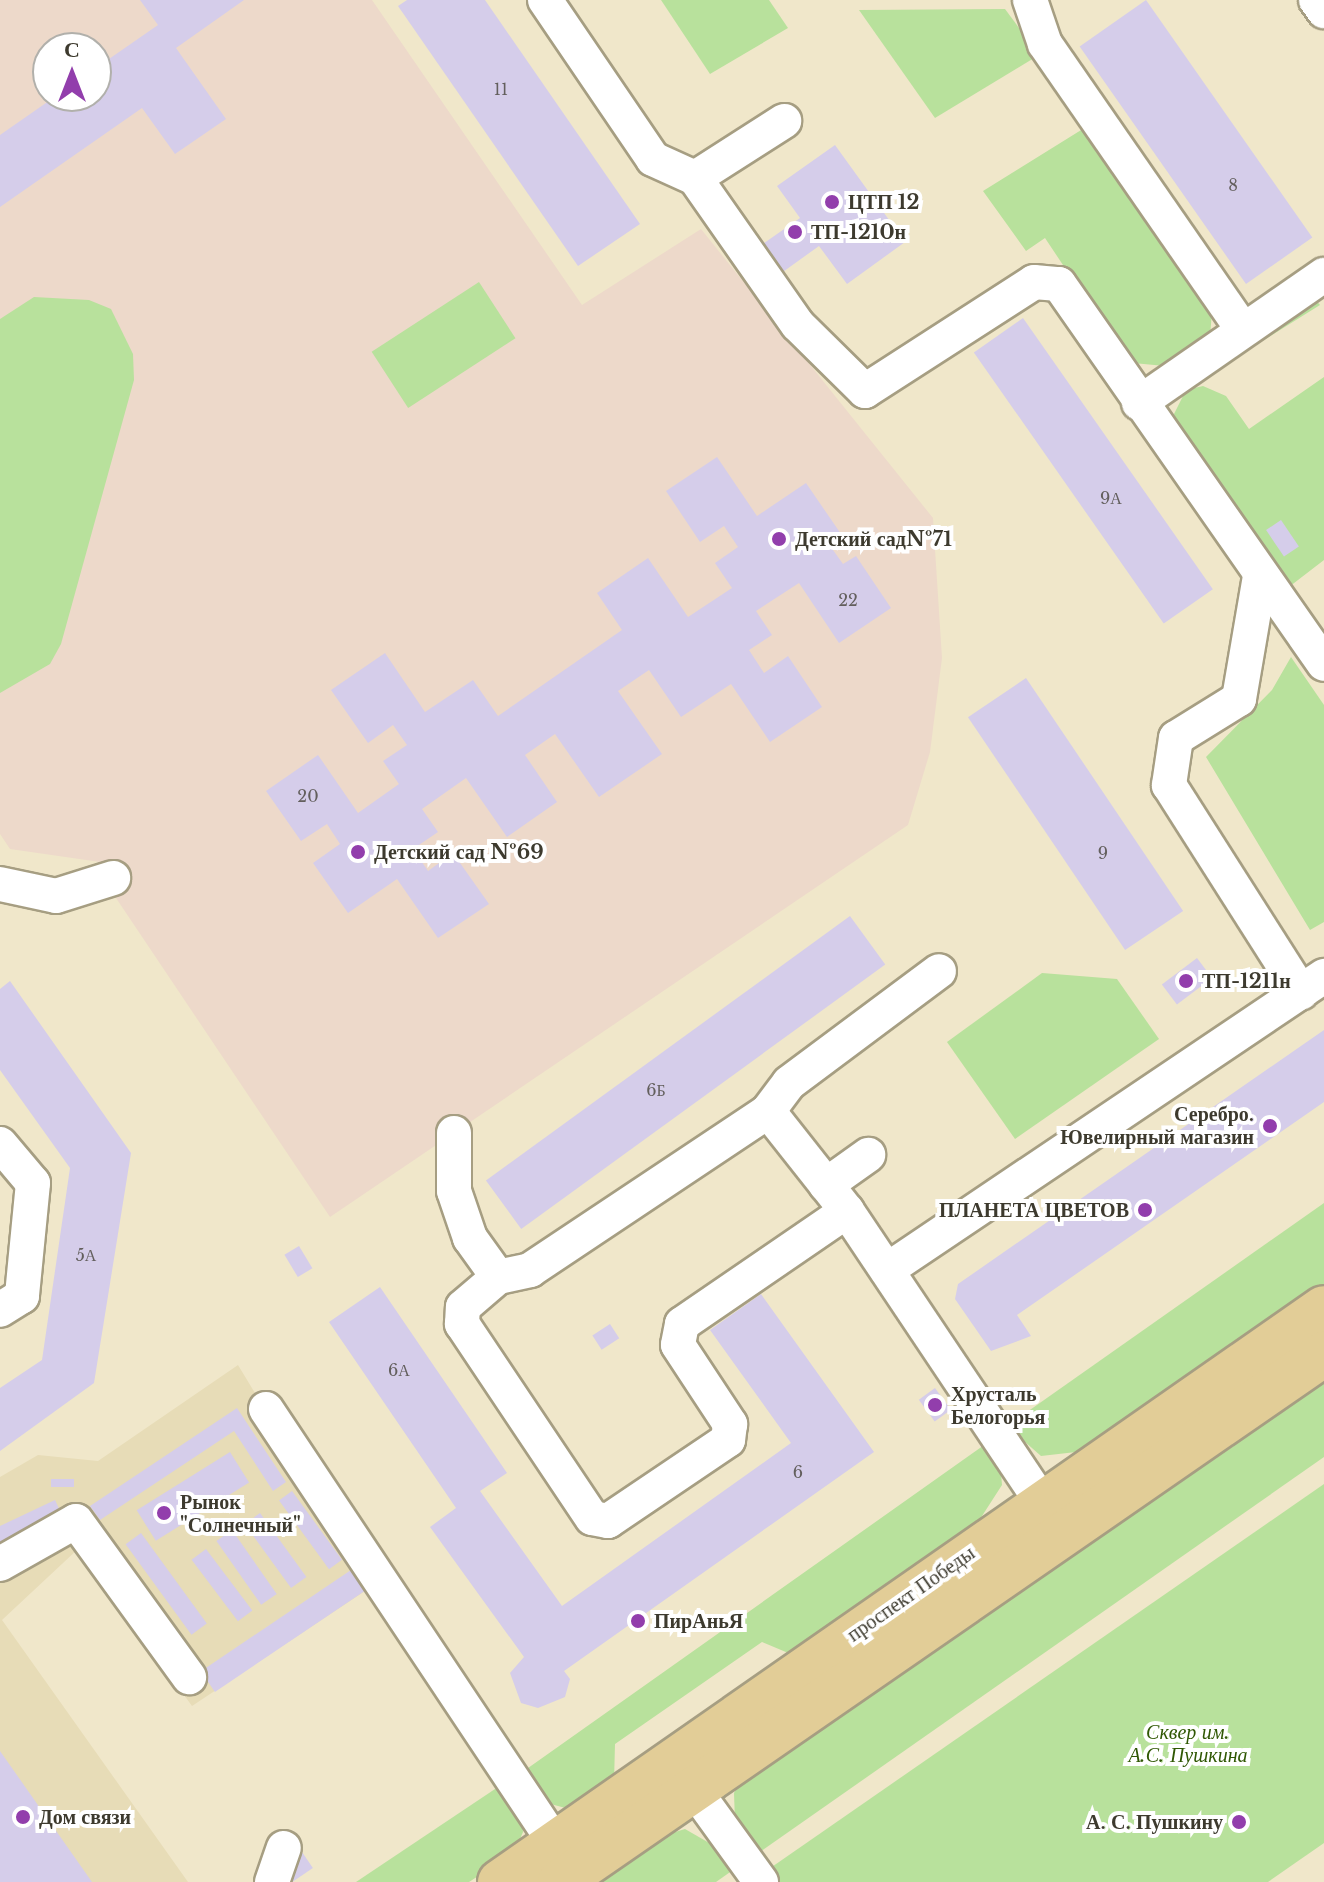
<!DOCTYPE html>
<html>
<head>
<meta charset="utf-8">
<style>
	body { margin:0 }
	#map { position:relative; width:1324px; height:1882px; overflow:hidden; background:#f0e7ca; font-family:"Libre Baskerville",serif }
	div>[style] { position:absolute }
	.built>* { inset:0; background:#e7dcb7 }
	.education>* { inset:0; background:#edd9ca }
	.green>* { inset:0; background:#b8e19c; transform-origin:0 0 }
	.building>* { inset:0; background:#d5cdea; transform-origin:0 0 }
	.roads { filter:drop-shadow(2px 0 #a69e82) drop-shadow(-2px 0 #a69e82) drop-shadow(0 2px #a69e82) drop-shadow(0 -2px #a69e82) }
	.minor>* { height:34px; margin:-17px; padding:0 17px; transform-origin:17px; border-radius:17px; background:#fff }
	.major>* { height:44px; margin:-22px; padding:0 22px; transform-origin:22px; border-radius:22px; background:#e2cd97 }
	.dots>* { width:22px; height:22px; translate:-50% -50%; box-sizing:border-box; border:4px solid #fff; border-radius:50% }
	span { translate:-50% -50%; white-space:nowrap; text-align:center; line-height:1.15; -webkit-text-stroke:8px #fff; paint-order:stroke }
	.number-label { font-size:16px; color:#635f5d }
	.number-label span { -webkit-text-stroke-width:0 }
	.poi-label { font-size:20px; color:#3d3a2e; font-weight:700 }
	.left { translate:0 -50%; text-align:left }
	.right { translate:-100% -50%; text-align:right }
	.street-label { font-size:20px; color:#3d3a2e }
	.park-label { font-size:20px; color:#305804; font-style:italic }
	.north { position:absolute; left:32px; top:32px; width:80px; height:80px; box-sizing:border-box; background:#fff; border:2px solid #b1b0ab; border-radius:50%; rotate:0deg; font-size:22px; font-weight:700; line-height:32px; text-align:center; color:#3d3a2e }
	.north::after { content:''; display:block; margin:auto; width:28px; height:36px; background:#923eac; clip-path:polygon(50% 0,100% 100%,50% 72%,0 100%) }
</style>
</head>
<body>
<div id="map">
	<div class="built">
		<div style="clip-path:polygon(238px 1365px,368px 1580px,365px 1591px,192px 1706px,78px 1549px,2px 1620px,188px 1882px,0 1882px,0 1477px,38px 1455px,98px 1461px)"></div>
	</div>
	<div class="education">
		<div style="clip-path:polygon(evenodd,0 0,372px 0,582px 305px,701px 229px,933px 518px,942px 658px,930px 752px,908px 825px,330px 1217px,116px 898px,114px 864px,10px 849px,0 834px,0 0,48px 48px,96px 48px,96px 96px,48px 96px,48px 48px)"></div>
	</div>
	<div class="green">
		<div style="clip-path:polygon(661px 0,769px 0,788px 28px,710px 74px)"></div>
		<div style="clip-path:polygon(1005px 9px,1039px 55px,935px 118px,859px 10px)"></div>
		<div style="clip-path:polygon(1086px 127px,1212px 311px,1210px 337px,1165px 366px,1133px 363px,1121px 352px,1045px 238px,1026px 251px,983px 191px)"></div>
		<div style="left:479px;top:282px;width:67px;height:128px;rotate:57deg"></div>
		<div style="clip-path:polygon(34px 297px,89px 300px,111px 309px,133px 354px,134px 380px,61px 644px,50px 664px,0 693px,0 319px)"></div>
		<div style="clip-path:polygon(1315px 299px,1320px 305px,1218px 369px)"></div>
		<div style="clip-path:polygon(1324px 377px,1324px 560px,1285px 590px,1176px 429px,1174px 414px,1186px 390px,1203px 386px,1226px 396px,1249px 429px)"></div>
		<div style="clip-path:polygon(1291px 657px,1324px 705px,1324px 922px,1310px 930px,1206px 757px,1272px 690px)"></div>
		<div style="clip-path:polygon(1042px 973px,1117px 979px,1159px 1039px,1015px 1139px,947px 1042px)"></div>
		<div style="clip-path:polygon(1324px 1203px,1324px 1289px,1076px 1452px,1041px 1456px,1007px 1426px)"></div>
		<div style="clip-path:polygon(1324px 1380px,1324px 1457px,757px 1854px,735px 1822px,734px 1793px,743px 1777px)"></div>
		<div style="clip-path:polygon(987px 1443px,1000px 1462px,1002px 1485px,973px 1530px,793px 1655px,762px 1642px,615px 1744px,614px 1783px,573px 1810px,543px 1802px,521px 1773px)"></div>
		<div style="clip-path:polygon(1324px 1484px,1324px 1843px,1268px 1882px,774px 1882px,766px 1871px)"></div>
		<div style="clip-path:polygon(501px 1785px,521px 1812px,523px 1832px,514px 1853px,469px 1882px,356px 1882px)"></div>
		<div style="clip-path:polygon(685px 1829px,718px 1848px,733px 1870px,716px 1882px,601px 1882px,662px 1836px)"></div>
	</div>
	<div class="building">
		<div style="clip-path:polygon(140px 0,244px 0,176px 48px,226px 119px,175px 154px,142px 108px,0 207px,0 135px,56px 96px,96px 96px,96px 68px,158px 25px)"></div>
		<div style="clip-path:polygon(407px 0,485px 0,640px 224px,578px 266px,398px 6px)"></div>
		<div style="left:1146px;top:0;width:290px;height:81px;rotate:55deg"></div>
		<div style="clip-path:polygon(835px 145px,905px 242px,847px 284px,819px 246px,780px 274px,760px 246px,800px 218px,777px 186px)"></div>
		<div style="left:1023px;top:318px;width:331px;height:60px;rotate:55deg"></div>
		<div style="clip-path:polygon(717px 457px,757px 516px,806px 483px,841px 534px,828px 543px,843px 564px,856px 556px,891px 608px,839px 643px,799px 583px,756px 611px,772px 635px,749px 650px,764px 673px,788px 656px,822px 707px,770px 742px,731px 684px,681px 717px,649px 670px,618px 691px,662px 754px,599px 797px,555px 734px,525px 755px,557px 802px,507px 837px,466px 778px,422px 809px,438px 832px,413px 849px,428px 871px,453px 853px,489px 904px,438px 938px,397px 879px,348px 913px,313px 863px,340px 844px,327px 824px,301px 841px,266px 791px,318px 755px,358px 813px,399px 784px,383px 761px,407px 745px,393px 725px,368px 743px,331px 690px,385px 653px,425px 712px,473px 680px,498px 716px,622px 630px,597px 593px,648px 558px,688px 617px,732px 588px,715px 563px,738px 547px,724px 526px,700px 542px,666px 491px)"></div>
		<div style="left:1281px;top:520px;width:32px;height:18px;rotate:56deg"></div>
		<div style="left:1026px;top:678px;width:281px;height:70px;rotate:56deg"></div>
		<div style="left:850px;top:916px;width:60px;height:450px;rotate:54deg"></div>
		<div style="left:1197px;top:958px;width:25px;height:44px;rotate:53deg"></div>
		<div style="clip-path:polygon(10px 981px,131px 1153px,94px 1383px,0 1451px,0 1388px,42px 1360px,70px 1168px,0 1070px,0 989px)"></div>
		<div style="clip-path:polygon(1324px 1030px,1324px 1102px,1017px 1315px,1031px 1336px,991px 1351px,955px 1299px,958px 1284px)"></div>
		<div style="left:299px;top:1246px;width:26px;height:17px;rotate:59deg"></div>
		<div style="clip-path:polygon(380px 1287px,507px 1473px,480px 1491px,562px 1606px,791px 1443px,710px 1330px,761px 1294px,874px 1452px,564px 1671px,570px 1679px,565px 1697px,538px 1708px,521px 1703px,510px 1673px,524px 1657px,430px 1527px,456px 1508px,329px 1322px)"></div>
		<div style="left:610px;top:1324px;width:17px;height:21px;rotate:57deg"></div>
		<div style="left:935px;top:1388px;width:27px;height:20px;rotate:54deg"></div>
		<div style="clip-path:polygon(237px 1408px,286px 1482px,273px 1491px,234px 1431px,100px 1520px,90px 1506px)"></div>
		<div style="left:230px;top:1452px;width:36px;height:110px;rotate:58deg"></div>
		<div style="left:51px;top:1479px;width:23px;height:8px"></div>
		<div style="left:292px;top:1491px;width:85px;height:16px;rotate:54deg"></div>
		<div style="clip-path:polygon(55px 1500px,64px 1519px,0 1549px,0 1526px)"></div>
		<div style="left:260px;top:1513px;width:79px;height:19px;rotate:54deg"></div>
		<div style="left:232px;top:1530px;width:78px;height:19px;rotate:55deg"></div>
		<div style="left:141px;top:1533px;width:112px;height:19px;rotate:54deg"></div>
		<div style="left:206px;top:1549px;width:77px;height:18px;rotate:53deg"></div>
		<div style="left:351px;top:1570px;width:25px;height:181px;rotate:56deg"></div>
		<div style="clip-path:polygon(0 1751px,92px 1882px,0 1882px)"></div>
		<div style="left:300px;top:1849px;width:23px;height:27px;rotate:56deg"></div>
	</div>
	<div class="roads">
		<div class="minor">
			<div style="left:545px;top:0;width:192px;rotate:55.8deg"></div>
			<div style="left:653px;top:159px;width:46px;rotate:24.3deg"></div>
			<div style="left:695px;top:178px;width:179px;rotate:55deg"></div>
			<div style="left:798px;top:325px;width:94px;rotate:44.6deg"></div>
			<div style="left:865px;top:391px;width:201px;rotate:-32.8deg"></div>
			<div style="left:1034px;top:282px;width:25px;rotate:5deg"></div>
			<div style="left:1059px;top:284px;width:463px;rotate:55.1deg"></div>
			<div style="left:1030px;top:0;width:46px;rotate:71.2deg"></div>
			<div style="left:1045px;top:44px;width:346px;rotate:55.3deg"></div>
			<div style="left:1316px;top:0;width:14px;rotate:54deg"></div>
			<div style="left:695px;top:178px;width:106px;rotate:-32.6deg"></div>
			<div style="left:1139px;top:403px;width:225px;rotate:-34.7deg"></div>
			<div style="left:1260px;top:576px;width:125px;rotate:99.7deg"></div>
			<div style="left:1239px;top:699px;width:74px;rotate:148.2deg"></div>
			<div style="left:1176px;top:738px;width:48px;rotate:98.5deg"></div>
			<div style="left:1169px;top:785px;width:246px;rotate:57.5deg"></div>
			<div style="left:0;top:884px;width:57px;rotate:12.1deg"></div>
			<div style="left:56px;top:896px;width:60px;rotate:-17.5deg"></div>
			<div style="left:768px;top:1111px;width:127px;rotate:51.7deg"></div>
			<div style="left:847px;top:1211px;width:354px;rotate:56.2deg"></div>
			<div style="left:454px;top:1133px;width:58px;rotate:90deg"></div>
			<div style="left:454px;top:1191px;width:50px;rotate:71.2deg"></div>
			<div style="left:470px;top:1238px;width:48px;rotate:54.3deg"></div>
			<div style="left:0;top:1144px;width:51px;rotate:49.8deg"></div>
			<div style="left:33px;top:1183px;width:114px;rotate:95.6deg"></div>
			<div style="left:22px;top:1296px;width:26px;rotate:148deg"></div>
			<div style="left:826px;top:1185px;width:52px;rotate:-35.5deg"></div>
			<div style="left:847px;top:1211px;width:200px;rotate:145.6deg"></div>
			<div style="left:682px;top:1324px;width:21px;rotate:101deg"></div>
			<div style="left:678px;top:1345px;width:95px;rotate:56.6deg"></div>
			<div style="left:730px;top:1424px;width:16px;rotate:97deg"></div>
			<div style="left:728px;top:1440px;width:145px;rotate:146deg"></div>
			<div style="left:608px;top:1521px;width:16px;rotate:-169deg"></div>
			<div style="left:592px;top:1518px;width:234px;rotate:-123.8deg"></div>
			<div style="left:462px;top:1324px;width:17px;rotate:-87deg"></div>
			<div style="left:463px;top:1307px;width:46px;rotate:-40.6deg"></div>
			<div style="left:498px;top:1277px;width:33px;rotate:-12deg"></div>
			<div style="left:530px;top:1270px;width:286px;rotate:-33.7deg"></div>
			<div style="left:768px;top:1111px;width:35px;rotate:-53deg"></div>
			<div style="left:789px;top:1083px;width:187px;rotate:-36.7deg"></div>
			<div style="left:887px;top:1270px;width:527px;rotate:-33.93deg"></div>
			<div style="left:266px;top:1409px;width:521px;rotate:56.34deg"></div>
			<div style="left:0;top:1564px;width:87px;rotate:-29.5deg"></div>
			<div style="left:76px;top:1521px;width:193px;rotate:54.1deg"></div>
			<div style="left:693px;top:1788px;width:116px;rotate:54.1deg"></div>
			<div style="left:272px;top:1882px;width:36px;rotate:-71deg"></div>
		</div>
		<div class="major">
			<div style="left:500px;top:1882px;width:1004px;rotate:-34.86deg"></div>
			<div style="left:560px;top:1882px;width:929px;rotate:-34.65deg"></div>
		</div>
	</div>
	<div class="dots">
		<div style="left:832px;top:202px;background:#923eac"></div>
		<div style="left:795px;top:232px;background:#923eac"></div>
		<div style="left:779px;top:539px;background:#923eac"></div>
		<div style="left:358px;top:852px;background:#923eac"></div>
		<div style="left:1186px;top:981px;background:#923eac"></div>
		<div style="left:1270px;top:1126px;background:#923eac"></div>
		<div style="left:1145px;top:1210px;background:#923eac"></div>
		<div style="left:935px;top:1405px;background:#923eac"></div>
		<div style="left:164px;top:1513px;background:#923eac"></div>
		<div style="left:638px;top:1621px;background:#923eac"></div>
		<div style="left:23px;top:1817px;background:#923eac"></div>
		<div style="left:1239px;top:1822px;background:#923eac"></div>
	</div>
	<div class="number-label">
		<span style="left:501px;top:89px">11</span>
		<span style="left:1233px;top:185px">8</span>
		<span style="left:1111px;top:498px">9А</span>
		<span style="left:848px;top:600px">22</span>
		<span style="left:308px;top:796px">20</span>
		<span style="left:1103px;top:853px">9</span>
		<span style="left:656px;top:1090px">6Б</span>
		<span style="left:86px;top:1255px">5А</span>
		<span style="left:399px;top:1370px">6А</span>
		<span style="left:798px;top:1472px">6</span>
	</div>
	<div class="poi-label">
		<span class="left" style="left:848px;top:202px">ЦТП 12</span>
		<span class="left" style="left:811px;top:232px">ТП-1210н</span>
		<span class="left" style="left:795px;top:539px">Детский сад№71</span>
		<span class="left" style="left:374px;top:852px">Детский сад №69</span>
		<span class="left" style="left:1202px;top:981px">ТП-1211н</span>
		<span class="right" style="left:1254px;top:1126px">Серебро.<br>Ювелирный магазин</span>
		<span class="right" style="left:1129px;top:1210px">ПЛАНЕТА ЦВЕТОВ</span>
		<span class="left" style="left:951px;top:1406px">Хрусталь<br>Белогорья</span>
		<span class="left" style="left:180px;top:1514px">Рынок<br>"Солнечный"</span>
		<span class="left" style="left:654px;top:1621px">ПирАньЯ</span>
		<span class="left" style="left:39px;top:1817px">Дом связи</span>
		<span class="right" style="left:1223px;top:1822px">А. С. Пушкину</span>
	</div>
	<div class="street-label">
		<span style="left:911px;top:1594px;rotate:-35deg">проспект Победы</span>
	</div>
	<div class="park-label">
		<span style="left:1188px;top:1744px">Сквер им.<br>А.С. Пушкина</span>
	</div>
	<div class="north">С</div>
</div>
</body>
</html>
